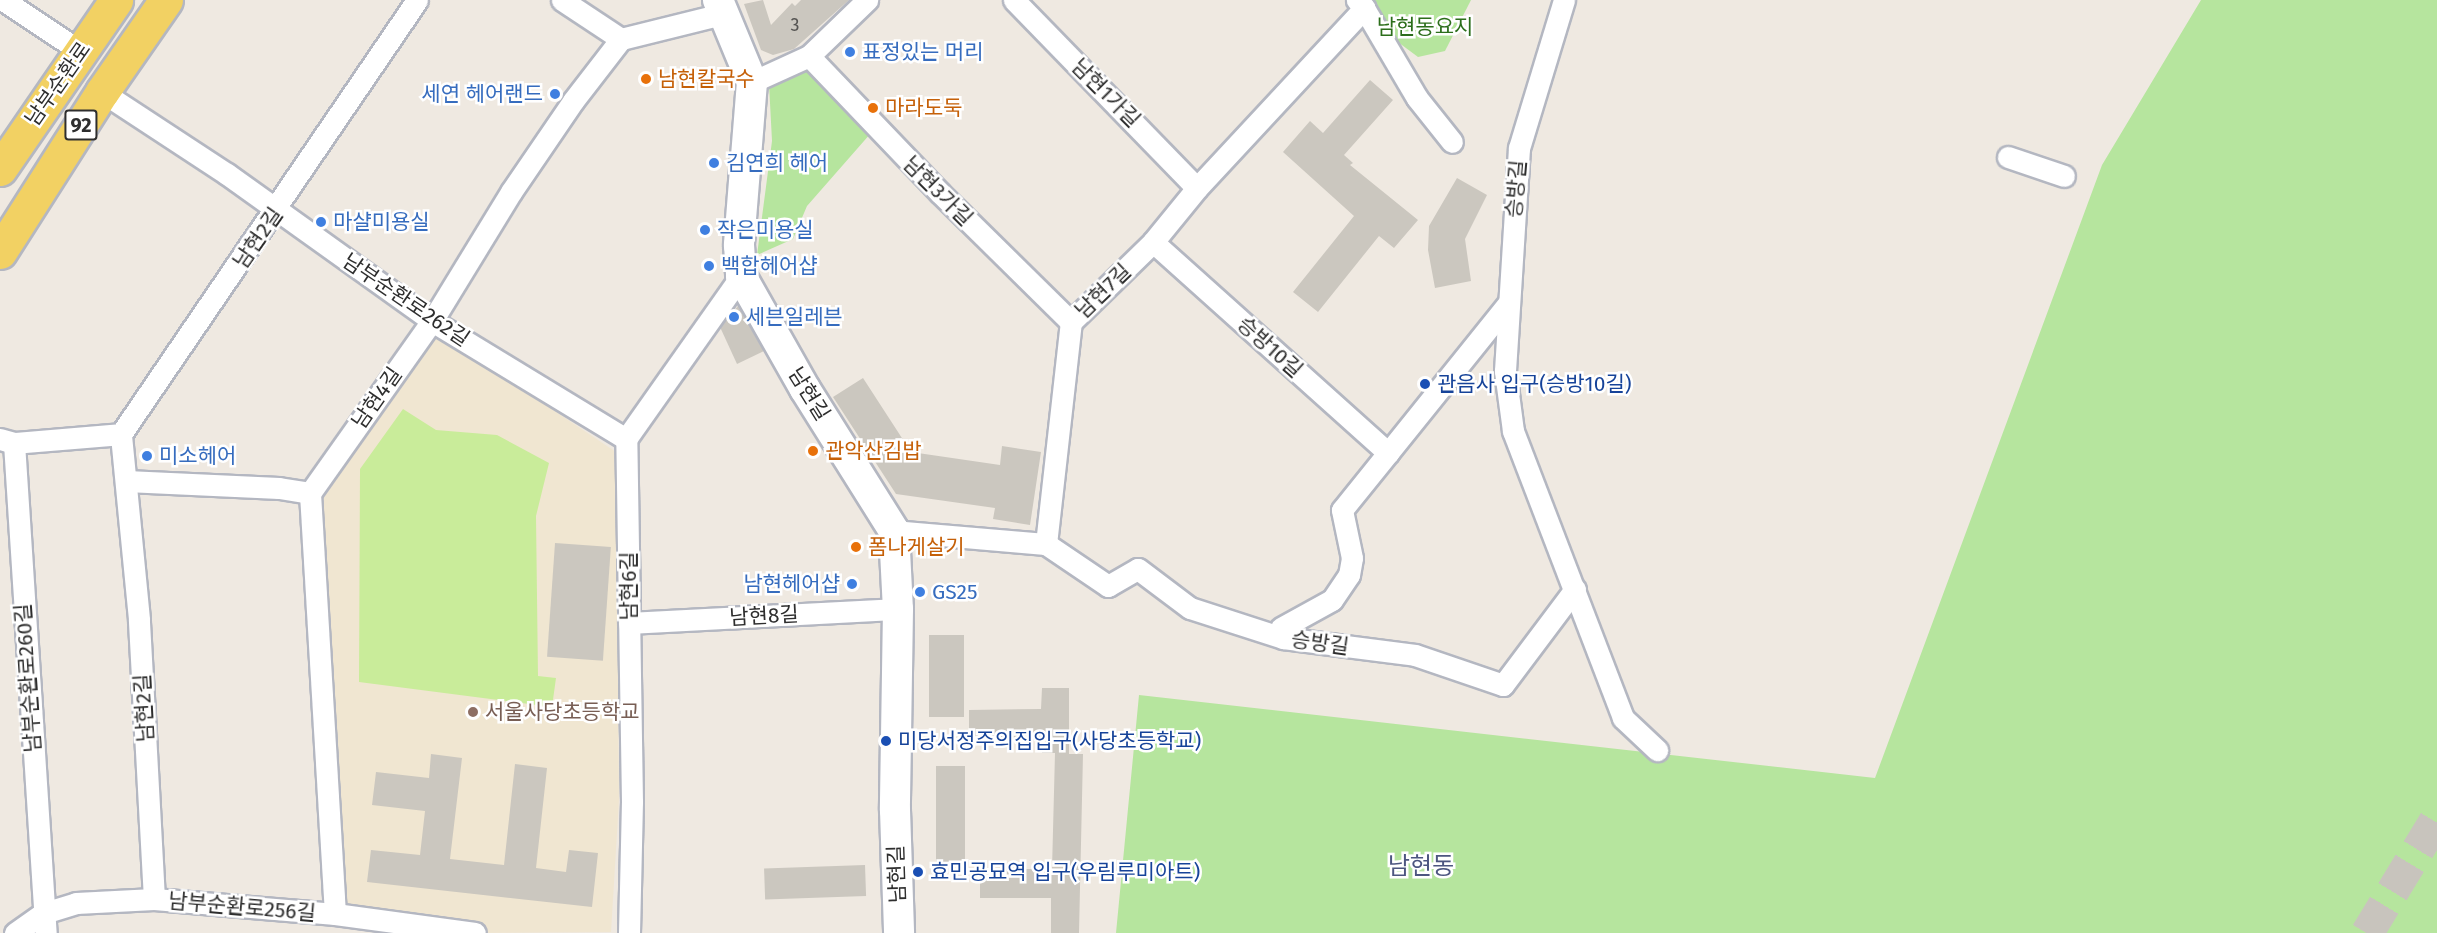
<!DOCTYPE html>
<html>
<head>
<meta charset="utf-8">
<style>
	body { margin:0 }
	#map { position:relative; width:2437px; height:933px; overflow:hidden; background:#efe9e1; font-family:"Fira Sans","Noto Sans KR",sans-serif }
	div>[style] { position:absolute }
	.education>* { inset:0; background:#f0e6d1 }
	.green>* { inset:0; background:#b6e59e }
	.pitch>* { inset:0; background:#c9ec9a }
	.building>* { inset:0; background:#cbc7bf; transform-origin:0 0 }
	.highway-tunnel>* { height:33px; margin-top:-16.5px; transform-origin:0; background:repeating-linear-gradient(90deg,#c8c4bd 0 33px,transparent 0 49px) }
	.roads { filter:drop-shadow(2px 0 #b4b7c1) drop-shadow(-2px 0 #b4b7c1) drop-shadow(0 2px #b4b7c1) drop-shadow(0 -2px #b4b7c1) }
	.street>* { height:21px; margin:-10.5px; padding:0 10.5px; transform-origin:10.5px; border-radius:10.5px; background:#fff }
	.secondary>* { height:30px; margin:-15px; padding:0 15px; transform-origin:15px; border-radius:15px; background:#fff }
	.primary>* { height:33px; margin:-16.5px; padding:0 16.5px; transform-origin:16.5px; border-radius:16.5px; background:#f2d163 }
	.dots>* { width:16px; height:16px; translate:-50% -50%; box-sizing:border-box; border:3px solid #fff; border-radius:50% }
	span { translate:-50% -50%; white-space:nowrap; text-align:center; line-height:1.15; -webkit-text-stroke:5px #fff; paint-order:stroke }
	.number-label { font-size:18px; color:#555452 }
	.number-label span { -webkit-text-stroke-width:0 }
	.shield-label span { padding:2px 4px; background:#fff; border:2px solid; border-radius:4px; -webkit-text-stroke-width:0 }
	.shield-label { font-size:20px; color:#2e2e2e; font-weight:700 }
	.park-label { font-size:21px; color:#2c6e1b }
	.shop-label { font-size:21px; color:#366cbe }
	.left { translate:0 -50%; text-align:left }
	.right { translate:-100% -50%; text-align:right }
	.food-label { font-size:21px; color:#c56008 }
	.street-label { font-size:21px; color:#2e2e2e }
	.transit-label { font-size:21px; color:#164399 }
	.education-label { font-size:21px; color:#785e54 }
	.quarter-label { font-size:24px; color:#4d5680 }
</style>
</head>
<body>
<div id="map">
	<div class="education">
		<div style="clip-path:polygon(435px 331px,616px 452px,619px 800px,611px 932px,475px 933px,335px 914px,313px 514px)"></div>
	</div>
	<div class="green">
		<div style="clip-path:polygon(1355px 0,1471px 0,1445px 51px,1418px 57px,1375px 25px)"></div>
		<div style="clip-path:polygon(2201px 0,2437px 0,2437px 933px,1116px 933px,1139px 695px,1875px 778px,2102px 165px)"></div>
		<div style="clip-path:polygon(808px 65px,871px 133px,807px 206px,793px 239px,757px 255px,772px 141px,769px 84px)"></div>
	</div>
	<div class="pitch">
		<div style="clip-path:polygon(403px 409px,436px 430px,497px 435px,549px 463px,536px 516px,538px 676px,556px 678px,552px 707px,359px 682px,360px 469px)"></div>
	</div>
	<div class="building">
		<div style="clip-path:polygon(763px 0,771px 25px,792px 3px,795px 6px,801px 0,849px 0,794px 49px,773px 55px,761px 50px,744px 4px)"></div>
		<div style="clip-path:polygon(1370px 80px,1393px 100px,1344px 155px,1353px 163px,1350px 165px,1418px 220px,1394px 248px,1379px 236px,1318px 312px,1293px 292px,1354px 216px,1283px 152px,1310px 121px,1323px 133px)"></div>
		<div style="clip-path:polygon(1457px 178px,1487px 195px,1465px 239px,1471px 281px,1435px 288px,1428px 250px,1429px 226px)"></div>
		<div style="clip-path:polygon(738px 306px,764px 351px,737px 364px,720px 327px)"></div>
		<div style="clip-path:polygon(863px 378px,911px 452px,1000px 465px,1002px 446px,1041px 452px,1030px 525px,993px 519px,995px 508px,896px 494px,833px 397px)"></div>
		<div style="left:555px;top:543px;width:56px;height:114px;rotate:4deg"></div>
		<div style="left:929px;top:635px;width:35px;height:82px"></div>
		<div style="clip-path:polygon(1042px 688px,1069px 688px,1069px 754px,1083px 754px,1079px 933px,1051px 933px,1051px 898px,980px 898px,980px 869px,1052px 869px,1055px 753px,1042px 753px,1042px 740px,969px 740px,969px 710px,1041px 709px)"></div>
		<div style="clip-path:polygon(431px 754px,462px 758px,450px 859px,504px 865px,515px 764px,547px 768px,536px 868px,566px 872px,569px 850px,598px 853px,592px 907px,367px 882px,371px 850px,420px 855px,425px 811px,372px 805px,376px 772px,429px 778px)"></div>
		<div style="left:936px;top:766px;width:29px;height:100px"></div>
		<div style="left:865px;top:865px;width:31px;height:101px;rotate:88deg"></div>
	</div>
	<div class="highway-tunnel">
		<div style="left:2367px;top:933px;width:135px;rotate:-58.7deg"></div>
	</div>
	<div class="roads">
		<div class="street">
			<div style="left:3px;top:0;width:92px;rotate:33.5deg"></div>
			<div style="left:562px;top:0;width:71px;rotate:33.5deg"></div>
			<div style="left:1014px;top:0;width:262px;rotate:45.8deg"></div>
			<div style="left:1564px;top:0;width:155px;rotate:106.9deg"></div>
			<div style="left:1519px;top:148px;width:223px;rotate:93.6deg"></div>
			<div style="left:1505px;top:371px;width:61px;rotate:82.4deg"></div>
			<div style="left:1513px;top:431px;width:307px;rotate:69deg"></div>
			<div style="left:1623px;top:718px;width:47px;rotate:43.3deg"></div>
			<div style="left:1364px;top:8px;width:104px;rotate:59.5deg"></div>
			<div style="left:1417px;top:98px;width:56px;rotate:51.5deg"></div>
			<div style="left:809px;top:56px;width:190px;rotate:46.3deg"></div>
			<div style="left:940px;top:193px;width:184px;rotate:44.6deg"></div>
			<div style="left:752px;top:82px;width:63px;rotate:-24.5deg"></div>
			<div style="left:809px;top:56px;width:81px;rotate:-44deg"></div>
			<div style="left:102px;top:92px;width:149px;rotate:33.3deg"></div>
			<div style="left:227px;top:174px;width:252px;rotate:35.6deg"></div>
			<div style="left:432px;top:321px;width:227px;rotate:31.3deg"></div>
			<div style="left:2008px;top:157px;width:59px;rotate:18.7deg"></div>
			<div style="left:1153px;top:242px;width:316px;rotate:41.9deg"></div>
			<div style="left:1388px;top:453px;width:191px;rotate:-51.2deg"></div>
			<div style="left:0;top:439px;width:15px;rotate:16deg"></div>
			<div style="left:14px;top:443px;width:491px;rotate:86.3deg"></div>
			<div style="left:14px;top:443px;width:107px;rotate:-4.8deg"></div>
			<div style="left:126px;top:481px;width:153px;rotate:2.6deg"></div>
			<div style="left:279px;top:488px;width:31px;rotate:9deg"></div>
			<div style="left:894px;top:531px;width:153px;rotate:4.9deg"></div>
			<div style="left:1046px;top:544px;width:223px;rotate:-83.6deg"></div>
			<div style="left:1071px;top:322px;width:115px;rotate:-44.3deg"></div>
			<div style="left:1153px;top:242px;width:70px;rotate:-50.8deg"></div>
			<div style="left:1197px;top:188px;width:246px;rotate:-47.1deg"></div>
			<div style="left:1364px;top:8px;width:11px;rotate:-131deg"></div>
			<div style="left:1046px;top:544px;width:75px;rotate:34.1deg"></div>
			<div style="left:1108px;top:586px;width:34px;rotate:-30deg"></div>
			<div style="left:1138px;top:569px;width:65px;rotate:36.9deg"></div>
			<div style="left:1190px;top:608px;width:98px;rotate:17.9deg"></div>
			<div style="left:1283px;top:638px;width:133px;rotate:7.3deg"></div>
			<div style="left:1415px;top:655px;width:93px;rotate:18.8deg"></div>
			<div style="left:1503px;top:685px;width:120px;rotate:-53.1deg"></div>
			<div style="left:629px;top:623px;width:269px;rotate:-3deg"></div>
			<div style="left:1281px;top:628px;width:58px;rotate:-28.8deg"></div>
			<div style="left:1332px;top:600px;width:30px;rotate:-56deg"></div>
			<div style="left:1349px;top:575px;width:17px;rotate:-80deg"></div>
			<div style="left:1352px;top:558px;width:49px;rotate:-101.8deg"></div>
			<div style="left:1342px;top:510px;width:73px;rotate:-51.1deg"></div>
			<div style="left:154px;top:899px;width:280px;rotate:-93.1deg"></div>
			<div style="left:139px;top:619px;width:186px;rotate:-95.6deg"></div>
			<div style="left:121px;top:434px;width:525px;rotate:-55.7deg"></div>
			<div style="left:335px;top:914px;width:422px;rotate:-93.4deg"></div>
			<div style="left:310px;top:493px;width:211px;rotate:-54.7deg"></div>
			<div style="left:432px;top:321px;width:151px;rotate:-58.5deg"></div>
			<div style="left:511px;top:192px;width:110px;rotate:-55.7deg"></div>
			<div style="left:573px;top:101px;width:78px;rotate:-52.3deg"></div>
			<div style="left:621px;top:39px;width:104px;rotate:-13.9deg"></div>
			<div style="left:15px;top:933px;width:35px;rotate:-35deg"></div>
			<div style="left:44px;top:913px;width:34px;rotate:-17deg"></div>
			<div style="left:76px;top:903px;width:78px;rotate:-2.9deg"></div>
			<div style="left:154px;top:899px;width:182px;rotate:4.7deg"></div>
			<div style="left:335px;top:914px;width:141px;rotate:7.7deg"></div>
			<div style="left:629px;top:933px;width:131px;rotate:-88.7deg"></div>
			<div style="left:632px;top:802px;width:363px;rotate:-90.9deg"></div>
			<div style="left:626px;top:439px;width:199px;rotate:-54.8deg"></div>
		</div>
		<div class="secondary">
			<div style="left:718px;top:0;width:89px;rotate:67.5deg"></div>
			<div style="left:752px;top:82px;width:164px;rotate:94.6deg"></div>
			<div style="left:739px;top:245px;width:31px;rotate:86deg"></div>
			<div style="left:741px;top:276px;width:130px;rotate:60.5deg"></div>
			<div style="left:805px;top:389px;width:168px;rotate:57.9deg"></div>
			<div style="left:894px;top:531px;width:78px;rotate:87.1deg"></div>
			<div style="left:898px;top:609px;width:201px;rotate:90.9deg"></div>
			<div style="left:895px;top:810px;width:123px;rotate:88.1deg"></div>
		</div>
		<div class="primary">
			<div style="left:0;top:169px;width:205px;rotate:-55.5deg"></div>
			<div style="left:0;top:252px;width:190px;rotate:-57.5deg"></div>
			<div style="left:102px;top:92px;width:112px;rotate:-55.2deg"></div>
		</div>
	</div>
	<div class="dots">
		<div style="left:850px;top:52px;background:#3f7fe0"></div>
		<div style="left:646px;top:79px;background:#e8710a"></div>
		<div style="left:555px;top:94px;background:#3f7fe0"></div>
		<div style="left:873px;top:108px;background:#e8710a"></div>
		<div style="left:714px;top:163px;background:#3f7fe0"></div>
		<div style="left:321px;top:222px;background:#3f7fe0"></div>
		<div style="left:705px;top:230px;background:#3f7fe0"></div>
		<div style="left:709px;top:266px;background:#3f7fe0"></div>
		<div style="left:734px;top:317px;background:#3f7fe0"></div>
		<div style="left:1425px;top:384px;background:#1a4fb4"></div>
		<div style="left:813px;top:451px;background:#e8710a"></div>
		<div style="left:147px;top:456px;background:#3f7fe0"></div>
		<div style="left:856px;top:547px;background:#e8710a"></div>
		<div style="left:852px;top:584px;background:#3f7fe0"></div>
		<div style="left:920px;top:592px;background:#3f7fe0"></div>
		<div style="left:473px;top:712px;background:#8d6e63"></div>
		<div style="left:886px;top:741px;background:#1a4fb4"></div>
		<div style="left:918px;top:872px;background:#1a4fb4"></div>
	</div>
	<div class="number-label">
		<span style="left:795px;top:25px">3</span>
	</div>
	<div class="shield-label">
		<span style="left:81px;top:125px">92</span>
	</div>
	<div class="park-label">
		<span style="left:1425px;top:27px">남현동요지</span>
	</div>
	<div class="shop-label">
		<span class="left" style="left:862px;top:52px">표정있는 머리</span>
		<span class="right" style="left:543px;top:94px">세연 헤어랜드</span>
		<span class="left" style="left:726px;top:163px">김연희 헤어</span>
		<span class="left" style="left:333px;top:222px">마샬미용실</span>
		<span class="left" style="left:717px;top:230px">작은미용실</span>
		<span class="left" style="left:721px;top:266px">백합헤어샵</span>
		<span class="left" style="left:746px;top:317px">세븐일레븐</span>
		<span class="left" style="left:159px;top:456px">미소헤어</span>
		<span class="right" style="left:840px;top:584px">남현헤어샵</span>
		<span class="left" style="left:932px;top:592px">GS25</span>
	</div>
	<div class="food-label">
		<span class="left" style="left:658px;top:79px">남현칼국수</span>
		<span class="left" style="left:885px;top:108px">마라도둑</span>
		<span class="left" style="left:825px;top:451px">관악산김밥</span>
		<span class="left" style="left:868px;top:547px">폼나게살기</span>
	</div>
	<div class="street-label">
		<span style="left:58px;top:84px;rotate:-55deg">남부순환로</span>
		<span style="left:1106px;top:93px;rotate:45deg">남현1가길</span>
		<span style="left:1516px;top:189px;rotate:-85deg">승방길</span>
		<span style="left:938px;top:191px;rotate:45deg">남현3가길</span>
		<span style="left:258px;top:238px;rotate:-55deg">남현2길</span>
		<span style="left:1103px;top:291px;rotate:-44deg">남현7길</span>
		<span style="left:406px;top:300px;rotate:34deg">남부순환로262길</span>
		<span style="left:1270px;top:347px;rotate:42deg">승방10길</span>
		<span style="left:809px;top:394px;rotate:58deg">남현길</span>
		<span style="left:377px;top:398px;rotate:-55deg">남현4길</span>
		<span style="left:629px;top:586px;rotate:-90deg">남현6길</span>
		<span style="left:764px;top:616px;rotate:-3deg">남현8길</span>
		<span style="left:1320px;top:643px;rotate:8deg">승방길</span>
		<span style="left:28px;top:678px;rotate:-94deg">남부순환로260길</span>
		<span style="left:144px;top:708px;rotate:-93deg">남현2길</span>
		<span style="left:897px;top:874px;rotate:-92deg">남현길</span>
		<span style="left:242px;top:907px;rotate:5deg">남부순환로256길</span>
	</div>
	<div class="transit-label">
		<span class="left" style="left:1437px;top:384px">관음사 입구(승방10길)</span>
		<span class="left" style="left:898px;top:741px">미당서정주의집입구(사당초등학교)</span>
		<span class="left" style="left:930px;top:872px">효민공묘역 입구(우림루미아트)</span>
	</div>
	<div class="education-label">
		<span class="left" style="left:485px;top:712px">서울사당초등학교</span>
	</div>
	<div class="quarter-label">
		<span style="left:1421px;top:867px">남현동</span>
	</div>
</div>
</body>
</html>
